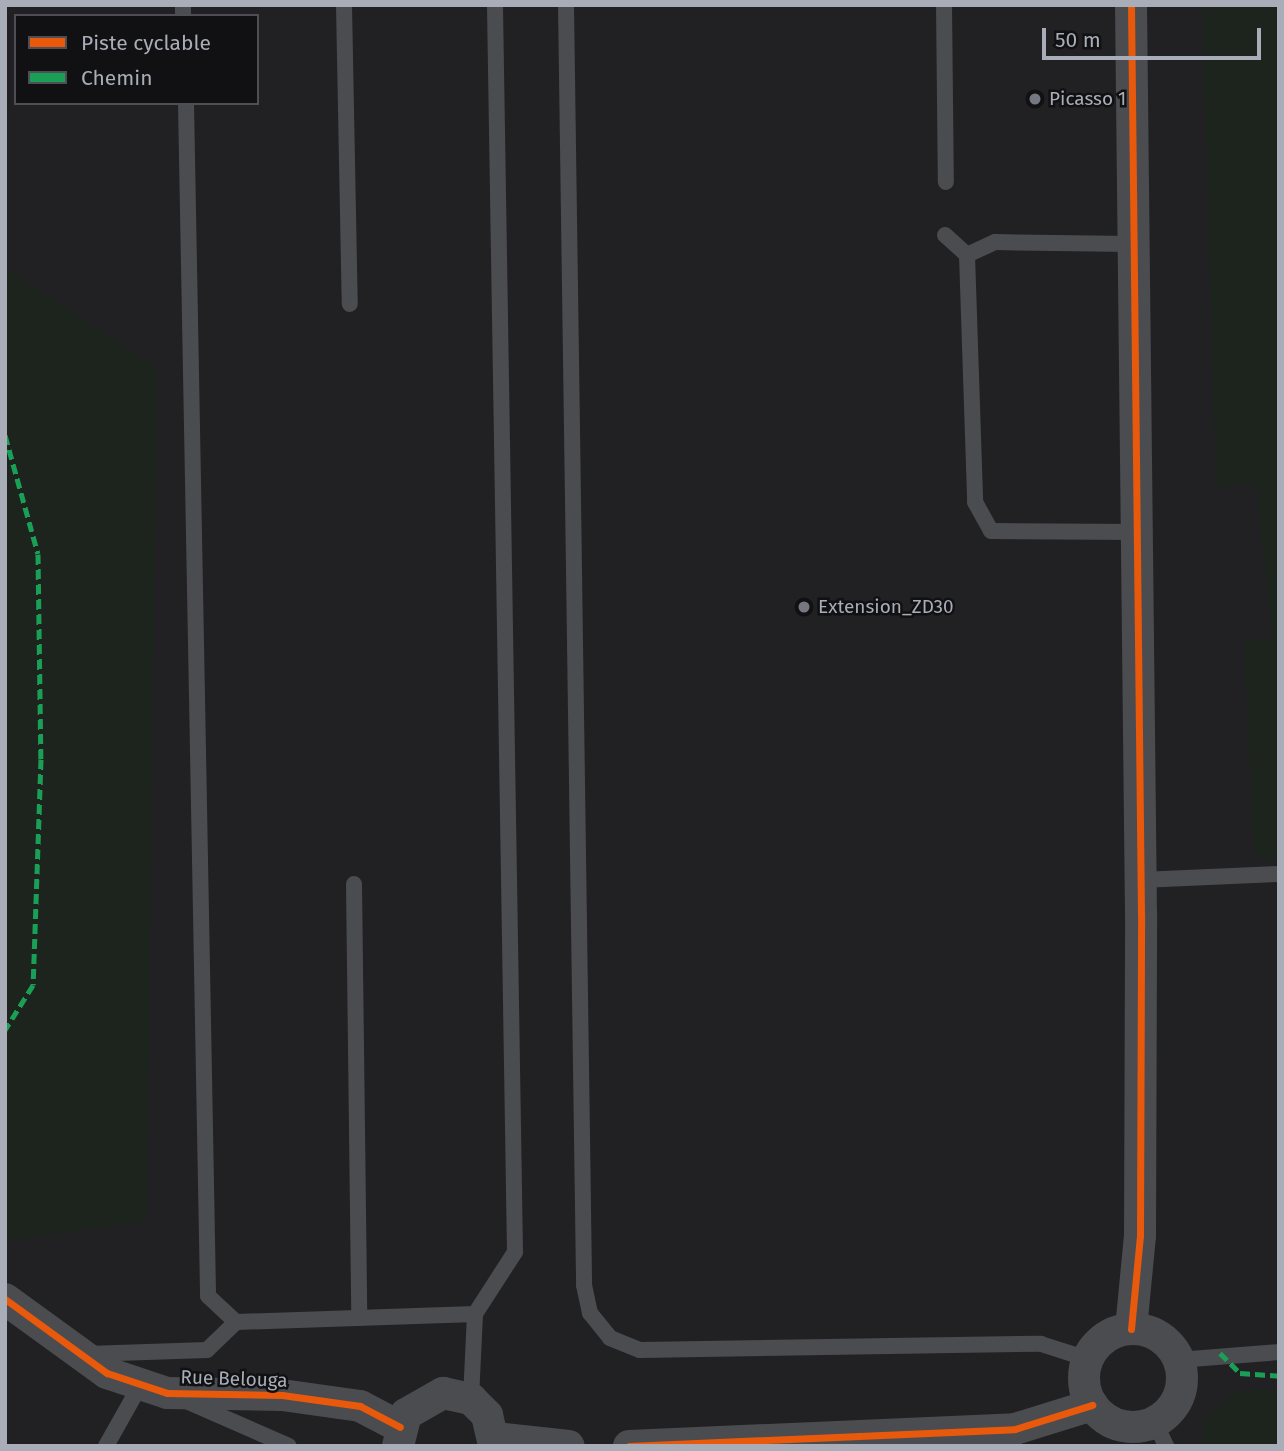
<!DOCTYPE html>
<html>
<head>
<meta charset="utf-8">
<style>
	body { margin:0 }
	#map { position:relative; width:1284px; height:1451px; overflow:hidden; background:#171717; font-family:"Fira Sans",sans-serif }
	div>[style] { position:absolute }
	.built>* { inset:0; background:#212123 }
	.green>* { inset:0; background:#1d241e }
	.lane>* { height:16px; margin:-8px; padding:0 8px; transform-origin:8px; border-radius:8px; background:#4b4c50 }
	.street>* { height:32px; margin:-16px; padding:0 16px; transform-origin:16px; border-radius:16px; background:#4b4c50 }
	.street>.ring { margin:-16px; padding:0; box-sizing:content-box; background:none; border:32px solid #4b4c50; border-radius:50% }
	.quiet>* { height:5px; margin-top:-2.5px; transform-origin:0; background:repeating-linear-gradient(90deg,#1a9f57 0 10px,transparent 0 15px) }
	.cycleway>* { height:7px; margin:-3.5px; padding:0 3.5px; transform-origin:3.5px; border-radius:3.5px; background:#e8590c }
	.dots>* { width:19px; height:19px; translate:-50% -50%; box-sizing:border-box; border:4px solid #111113; border-radius:50% }
	span { translate:-50% -50%; white-space:nowrap; text-align:center; line-height:1.15; -webkit-text-stroke:5px #111113; paint-order:stroke }
	.poi-label { font-size:19px; color:#a8adb8 }
	.left { translate:0 -50%; text-align:left }
	.street-label { font-size:19px; color:#a8adb8 }
	.frame { position:absolute; inset:0; border:7px solid #a8adb8; pointer-events:none }
	.legend { position:absolute; left:14px; top:14px; width:245px; height:91px; box-sizing:border-box; background:#111113; border:2px solid #4d4f55; margin:0; padding:9px 12px; list-style:none; font-size:21px; color:#a8adb8 }
	.legend li { display:flex; align-items:center; gap:14px; height:35px }
	.legend b { width:35px; border:2px solid #4d4f55 }
	.scale { position:absolute; left:1042px; top:28px; width:219px; height:32px; box-sizing:border-box; border:4px solid #a8adb8; border-top:0; padding-left:9px; font-size:21px; line-height:24px; white-space:nowrap; color:#a8adb8; -webkit-text-stroke:5px #111113; paint-order:stroke }
</style>
</head>
<body>
<div id="map">
	<div class="built">
		<div style="clip-path:polygon(evenodd,5px 5px,1279px 5px,1279px 1446px,5px 1446px,5px 5px,16px 16px,257px 16px,257px 103px,16px 103px,16px 16px)"></div>
	</div>
	<div class="green">
		<div style="clip-path:polygon(1202px 5px,1279px 5px,1279px 860px,1254px 856px,1244px 644px,1272px 637px,1256px 482px,1216px 487px)"></div>
		<div style="clip-path:polygon(5px 268px,157px 367px,147px 1221px,5px 1241px)"></div>
		<div style="clip-path:polygon(1254px 1389px,1279px 1391px,1279px 1446px,1203px 1446px,1204px 1419px,1237px 1392px)"></div>
	</div>
	<div class="lane">
		<div style="left:183px;top:5px;width:11px;rotate:90deg"></div>
		<div style="left:344px;top:5px;width:299px;rotate:88.9deg"></div>
		<div style="left:566px;top:5px;width:1280px;rotate:89.19deg"></div>
		<div style="left:584px;top:1285px;width:29px;rotate:78deg"></div>
		<div style="left:590px;top:1313px;width:32px;rotate:51deg"></div>
		<div style="left:610px;top:1338px;width:32px;rotate:22deg"></div>
		<div style="left:640px;top:1350px;width:401px;rotate:-0.9deg"></div>
		<div style="left:1041px;top:1344px;width:49px;rotate:17.7deg"></div>
		<div style="left:944px;top:5px;width:177px;rotate:89.4deg"></div>
		<div style="left:186px;top:103px;width:1193px;rotate:88.94deg"></div>
		<div style="left:208px;top:1296px;width:38px;rotate:43deg"></div>
		<div style="left:945px;top:235px;width:30px;rotate:42deg"></div>
		<div style="left:1132px;top:244px;width:137px;rotate:-179.2deg"></div>
		<div style="left:995px;top:242px;width:31px;rotate:155deg"></div>
		<div style="left:967px;top:255px;width:247px;rotate:88.1deg"></div>
		<div style="left:975px;top:502px;width:33px;rotate:61deg"></div>
		<div style="left:991px;top:531px;width:144px;rotate:0.4deg"></div>
		<div style="left:1140px;top:880px;width:139px;rotate:-2.5deg"></div>
		<div style="left:354px;top:884px;width:434px;rotate:89.3deg"></div>
		<div style="left:475px;top:1314px;width:74px;rotate:-57.2deg"></div>
		<div style="left:515px;top:1252px;width:1247px;rotate:-90.92deg"></div>
		<div style="left:87px;top:1354px;width:120px;rotate:-1.9deg"></div>
		<div style="left:207px;top:1350px;width:40px;rotate:-44deg"></div>
		<div style="left:236px;top:1322px;width:239px;rotate:-1.9deg"></div>
		<div style="left:475px;top:1314px;width:85px;rotate:92.7deg"></div>
		<div style="left:1178px;top:1360px;width:101px;rotate:-4.5deg"></div>
		<div style="left:186px;top:1401px;width:112px;rotate:23.6deg"></div>
		<div style="left:1154px;top:1421px;width:28px;rotate:64deg"></div>
		<div style="left:106px;top:1446px;width:71px;rotate:-60.6deg"></div>
	</div>
	<div class="street">
		<div style="left:5px;top:1299px;width:126px;rotate:36deg"></div>
		<div style="left:107px;top:1373px;width:63px;rotate:18.4deg"></div>
		<div style="left:167px;top:1393px;width:115px;rotate:1deg"></div>
		<div style="left:282px;top:1395px;width:79px;rotate:8deg"></div>
		<div style="left:360px;top:1406px;width:45px;rotate:27.7deg"></div>
		<div style="left:1131px;top:1329px;width:93px;rotate:-84.5deg"></div>
		<div style="left:1140px;top:1236px;width:322px;rotate:-89.8deg"></div>
		<div style="left:1141px;top:914px;width:909px;rotate:-90.63deg"></div>
		<div class="ring" style="left:1084px;top:1329px;width:66px;height:66px"></div>
		<div style="left:495px;top:1438px;width:74px;rotate:6.2deg"></div>
		<div style="left:398px;top:1446px;width:33px;rotate:-76deg"></div>
		<div style="left:406px;top:1414px;width:43px;rotate:-29.6deg"></div>
		<div style="left:443px;top:1393px;width:29px;rotate:12deg"></div>
		<div style="left:471px;top:1399px;width:23px;rotate:45deg"></div>
		<div style="left:487px;top:1415px;width:32px;rotate:77deg"></div>
		<div style="left:629px;top:1446px;width:386px;rotate:-2.5deg"></div>
		<div style="left:1015px;top:1429px;width:81px;rotate:-17.3deg"></div>
	</div>
	<div class="quiet">
		<div style="left:5px;top:435px;width:123px;rotate:74.5deg"></div>
		<div style="left:38px;top:554px;width:205px;rotate:89.2deg"></div>
		<div style="left:41px;top:759px;width:226px;rotate:92deg"></div>
		<div style="left:33px;top:985px;width:53px;rotate:121.9deg"></div>
		<div style="left:1220px;top:1353px;width:28px;rotate:45deg"></div>
		<div style="left:1240px;top:1373px;width:39px;rotate:4deg"></div>
	</div>
	<div class="cycleway">
		<div style="left:5px;top:1299px;width:126px;rotate:36deg"></div>
		<div style="left:107px;top:1373px;width:63px;rotate:18.4deg"></div>
		<div style="left:167px;top:1393px;width:115px;rotate:1deg"></div>
		<div style="left:282px;top:1395px;width:79px;rotate:8deg"></div>
		<div style="left:360px;top:1406px;width:45px;rotate:27.7deg"></div>
		<div style="left:1131px;top:1329px;width:93px;rotate:-84.5deg"></div>
		<div style="left:1140px;top:1236px;width:322px;rotate:-89.8deg"></div>
		<div style="left:1141px;top:914px;width:909px;rotate:-90.63deg"></div>
		<div style="left:629px;top:1446px;width:386px;rotate:-2.5deg"></div>
		<div style="left:1015px;top:1429px;width:81px;rotate:-17.3deg"></div>
	</div>
	<div class="dots">
		<div style="left:1035px;top:99px;background:#757880"></div>
		<div style="left:804px;top:607px;background:#757880"></div>
	</div>
	<div class="poi-label">
		<span class="left" style="left:1049px;top:99px">Picasso 1</span>
		<span class="left" style="left:818px;top:607px">Extension_ZD30</span>
	</div>
	<div class="street-label">
		<span style="left:234px;top:1379px;rotate:2deg">Rue Belouga</span>
	</div>
	<div class="frame"></div>
	<ul class="legend">
	<li><b style="height:9px;background:#e8590c"></b>Piste cyclable</li>
	<li><b style="height:9px;background:#1a9f57"></b>Chemin</li>
	</ul>
	<div class="scale">50 m</div>
</div>
</body>
</html>
